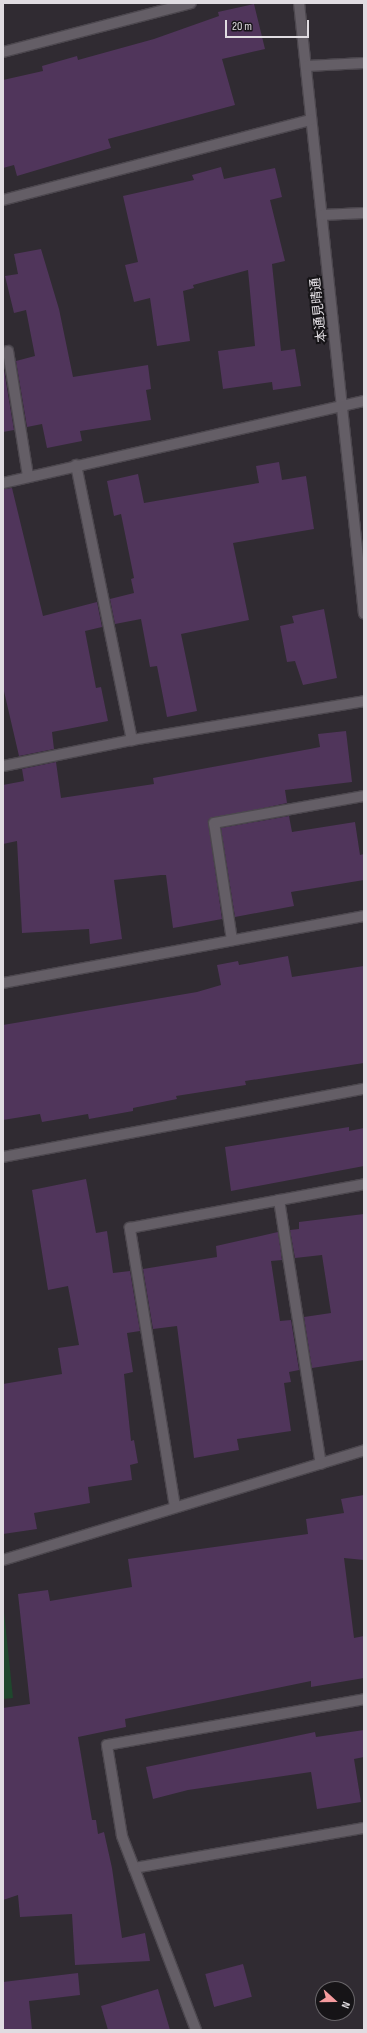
<!DOCTYPE html>
<html>
<head>
<meta charset="utf-8">
<style>
	body { margin:0 }
	#map { position:relative; width:367px; height:2033px; overflow:hidden; background:#302b32; font-family:"Sofia Sans Condensed","Noto Sans JP",sans-serif }
	div>[style] { position:absolute }
	.green>* { inset:0; background:#1f472d }
	.building>* { inset:0; background:#50355b; transform-origin:0 0 }
	.roads { filter:drop-shadow(1px 0 #4c474e) drop-shadow(-1px 0 #4c474e) drop-shadow(0 1px #4c474e) drop-shadow(0 -1px #4c474e) }
	.minor>* { height:10px; margin:-5px; padding:0 5px; transform-origin:5px; border-radius:5px; background:#645e66 }
	span { translate:-50% -50%; white-space:nowrap; text-align:center; line-height:1.15; -webkit-text-stroke:4px #161417; paint-order:stroke }
	.street-label { font-size:13px; color:#e0dce1 }
	.frame { position:absolute; inset:0; border:4px solid #e0dce1; pointer-events:none }
	.north { position:absolute; left:315px; top:1981px; width:40px; height:40px; box-sizing:border-box; background:#161417; border:1px solid #676468; border-radius:50%; rotate:111deg; font-size:11px; font-weight:700; line-height:16px; text-align:center; color:#e0dce1 }
	.north::after { content:''; display:block; margin:auto; width:14px; height:18px; background:#f59b9e; clip-path:polygon(50% 0,100% 100%,50% 72%,0 100%) }
	.scale { position:absolute; left:225px; top:20px; width:84px; height:18px; box-sizing:border-box; border:2px solid #e0dce1; border-top:0; padding-left:5px; font-size:12px; line-height:14px; white-space:nowrap; color:#e0dce1; -webkit-text-stroke:3px #161417; paint-order:stroke }
</style>
</head>
<body>
<div id="map">
	<div class="green">
		<div style="clip-path:polygon(3px 1602px,13px 1698px,3px 1699px)"></div>
	</div>
	<div class="building">
		<div style="clip-path:polygon(254px 4px,265px 49px,222px 59px,235px 105px,108px 139px,111px 148px,17px 176px,14px 165px,3px 168px,3px 80px,43px 71px,42px 66px,77px 56px,78px 60px,154px 39px,219px 16px,218px 12px)"></div>
		<div style="clip-path:polygon(221px 167px,224px 179px,275px 168px,282px 197px,270px 200px,285px 261px,272px 264px,281px 351px,295px 349px,301px 386px,273px 390px,272px 382px,223px 389px,218px 351px,255px 346px,248px 270px,193px 285px,194px 288px,183px 291px,190px 341px,157px 346px,150px 298px,134px 302px,125px 265px,138px 262px,123px 196px,194px 180px,192px 175px)"></div>
		<div style="clip-path:polygon(41px 249px,59px 309px,73px 377px,148px 365px,151px 389px,146px 390px,151px 420px,80px 431px,82px 441px,47px 448px,42px 424px,27px 427px,16px 361px,35px 356px,26px 310px,14px 313px,5px 276px,18px 274px,14px 254px)"></div>
		<div style="clip-path:polygon(3px 364px,14px 430px,3px 432px)"></div>
		<div style="clip-path:polygon(279px 462px,282px 480px,306px 476px,314px 529px,233px 543px,249px 620px,181px 634px,197px 711px,167px 717px,157px 666px,150px 667px,141px 619px,115px 624px,110px 599px,134px 593px,131px 579px,134px 578px,121px 514px,114px 516px,107px 481px,138px 474px,144px 503px,259px 483px,256px 466px)"></div>
		<div style="clip-path:polygon(12px 488px,43px 616px,97px 602px,102px 627px,85px 631px,96px 688px,101px 687px,108px 721px,52px 732px,54px 749px,19px 756px,3px 687px,3px 489px)"></div>
		<div style="clip-path:polygon(324px 609px,337px 678px,303px 685px,295px 661px,287px 662px,280px 626px,294px 623px,292px 616px)"></div>
		<div style="clip-path:polygon(346px 731px,352px 782px,285px 790px,287px 803px,208px 820px,222px 919px,173px 928px,166px 875px,161px 875px,114px 880px,122px 939px,90px 944px,89px 929px,22px 933px,17px 841px,3px 844px,3px 785px,24px 781px,22px 769px,56px 762px,61px 798px,154px 784px,153px 778px,310px 749px,320px 747px,318px 734px)"></div>
		<div style="clip-path:polygon(289px 816px,292px 832px,355px 822px,360px 855px,364px 854px,364px 880px,291px 892px,294px 906px,235px 917px,221px 828px)"></div>
		<div style="clip-path:polygon(288px 956px,292px 977px,364px 966px,364px 1063px,245px 1081px,246px 1085px,176px 1096px,177px 1099px,133px 1108px,133px 1111px,89px 1119px,88px 1114px,42px 1122px,40px 1114px,3px 1120px,3px 1025px,197px 992px,221px 985px,217px 965px,238px 961px,239px 965px)"></div>
		<div style="clip-path:polygon(349px 1127px,349px 1131px,364px 1128px,364px 1166px,231px 1191px,225px 1147px)"></div>
		<div style="clip-path:polygon(86px 1179px,96px 1233px,107px 1231px,113px 1273px,130px 1271px,140px 1331px,127px 1333px,133px 1372px,124px 1374px,131px 1441px,134px 1440px,138px 1463px,130px 1465px,132px 1480px,88px 1487px,90px 1503px,34px 1513px,37px 1529px,3px 1534px,3px 1384px,62px 1374px,58px 1348px,79px 1345px,68px 1286px,48px 1290px,32px 1190px)"></div>
		<div style="clip-path:polygon(364px 1214px,364px 1360px,312px 1368px,304px 1317px,331px 1313px,322px 1255px,295px 1258px,290px 1230px,299px 1229px,299px 1222px)"></div>
		<div style="clip-path:polygon(278px 1232px,282px 1260px,271px 1261px,280px 1321px,291px 1320px,299px 1370px,289px 1372px,291px 1382px,284px 1383px,291px 1431px,237px 1439px,239px 1450px,194px 1458px,177px 1326px,153px 1329px,143px 1269px,217px 1257px,216px 1246px)"></div>
		<div style="clip-path:polygon(364px 1495px,364px 1560px,344px 1558px,354px 1638px,364px 1636px,364px 1678px,311px 1687px,311px 1681px,125px 1719px,126px 1727px,78px 1737px,92px 1820px,96px 1820px,98px 1834px,104px 1832px,112px 1868px,122px 1938px,145px 1933px,150px 1961px,75px 1965px,72px 1914px,20px 1917px,18px 1895px,3px 1900px,3px 1708px,30px 1704px,18px 1594px,48px 1590px,50px 1601px,132px 1587px,128px 1559px,308px 1534px,306px 1519px,344px 1513px,341px 1499px)"></div>
		<div style="clip-path:polygon(364px 1730px,364px 1757px,354px 1759px,361px 1802px,317px 1809px,311px 1772px,188px 1790px,153px 1799px,146px 1767px,315px 1732px,316px 1737px)"></div>
		<div style="left:243px;top:1964px;width:34px;height:39px;rotate:75deg"></div>
		<div style="clip-path:polygon(78px 1973px,80px 1995px,29px 2001px,32px 2030px,3px 2030px,3px 1982px)"></div>
		<div style="clip-path:polygon(158px 1989px,170px 2030px,108px 2030px,101px 2006px)"></div>
	</div>
	<div class="roads">
		<div class="minor">
			<div style="left:299px;top:3px;width:614px;rotate:83.93deg"></div>
			<div style="left:3px;top:52px;width:194px;rotate:-14.6deg"></div>
			<div style="left:307px;top:66px;width:57px;rotate:-3deg"></div>
			<div style="left:3px;top:200px;width:318px;rotate:-14.6deg"></div>
			<div style="left:322px;top:215px;width:42px;rotate:-2.7deg"></div>
			<div style="left:8px;top:351px;width:127px;rotate:80.9deg"></div>
			<div style="left:76px;top:465px;width:281px;rotate:78.5deg"></div>
			<div style="left:3px;top:483px;width:370px;rotate:-12.8deg"></div>
			<div style="left:3px;top:766px;width:132px;rotate:-11.4deg"></div>
			<div style="left:132px;top:740px;width:235px;rotate:-9.5deg"></div>
			<div style="left:232px;top:940px;width:118px;rotate:-98.7deg"></div>
			<div style="left:214px;top:823px;width:152px;rotate:-10.2deg"></div>
			<div style="left:3px;top:983px;width:367px;rotate:-10.5deg"></div>
			<div style="left:3px;top:1157px;width:367px;rotate:-10.7deg"></div>
			<div style="left:279px;top:1200px;width:267px;rotate:81deg"></div>
			<div style="left:175px;top:1507px;width:283px;rotate:-99.2deg"></div>
			<div style="left:130px;top:1228px;width:238px;rotate:-10.6deg"></div>
			<div style="left:3px;top:1560px;width:377px;rotate:-16.9deg"></div>
			<div style="left:134px;top:1868px;width:233px;rotate:-9.9deg"></div>
			<div style="left:196px;top:2030px;width:208px;rotate:-110.9deg"></div>
			<div style="left:122px;top:1836px;width:92px;rotate:-99.4deg"></div>
			<div style="left:107px;top:1745px;width:261px;rotate:-10.1deg"></div>
		</div>
	</div>
	<div class="street-label">
		<span style="left:319px;top:310px;rotate:-96deg">本通見晴通</span>
	</div>
	<div class="frame"></div>
	<div class="north">N</div>
	<div class="scale">20 m</div>
</div>
</body>
</html>
